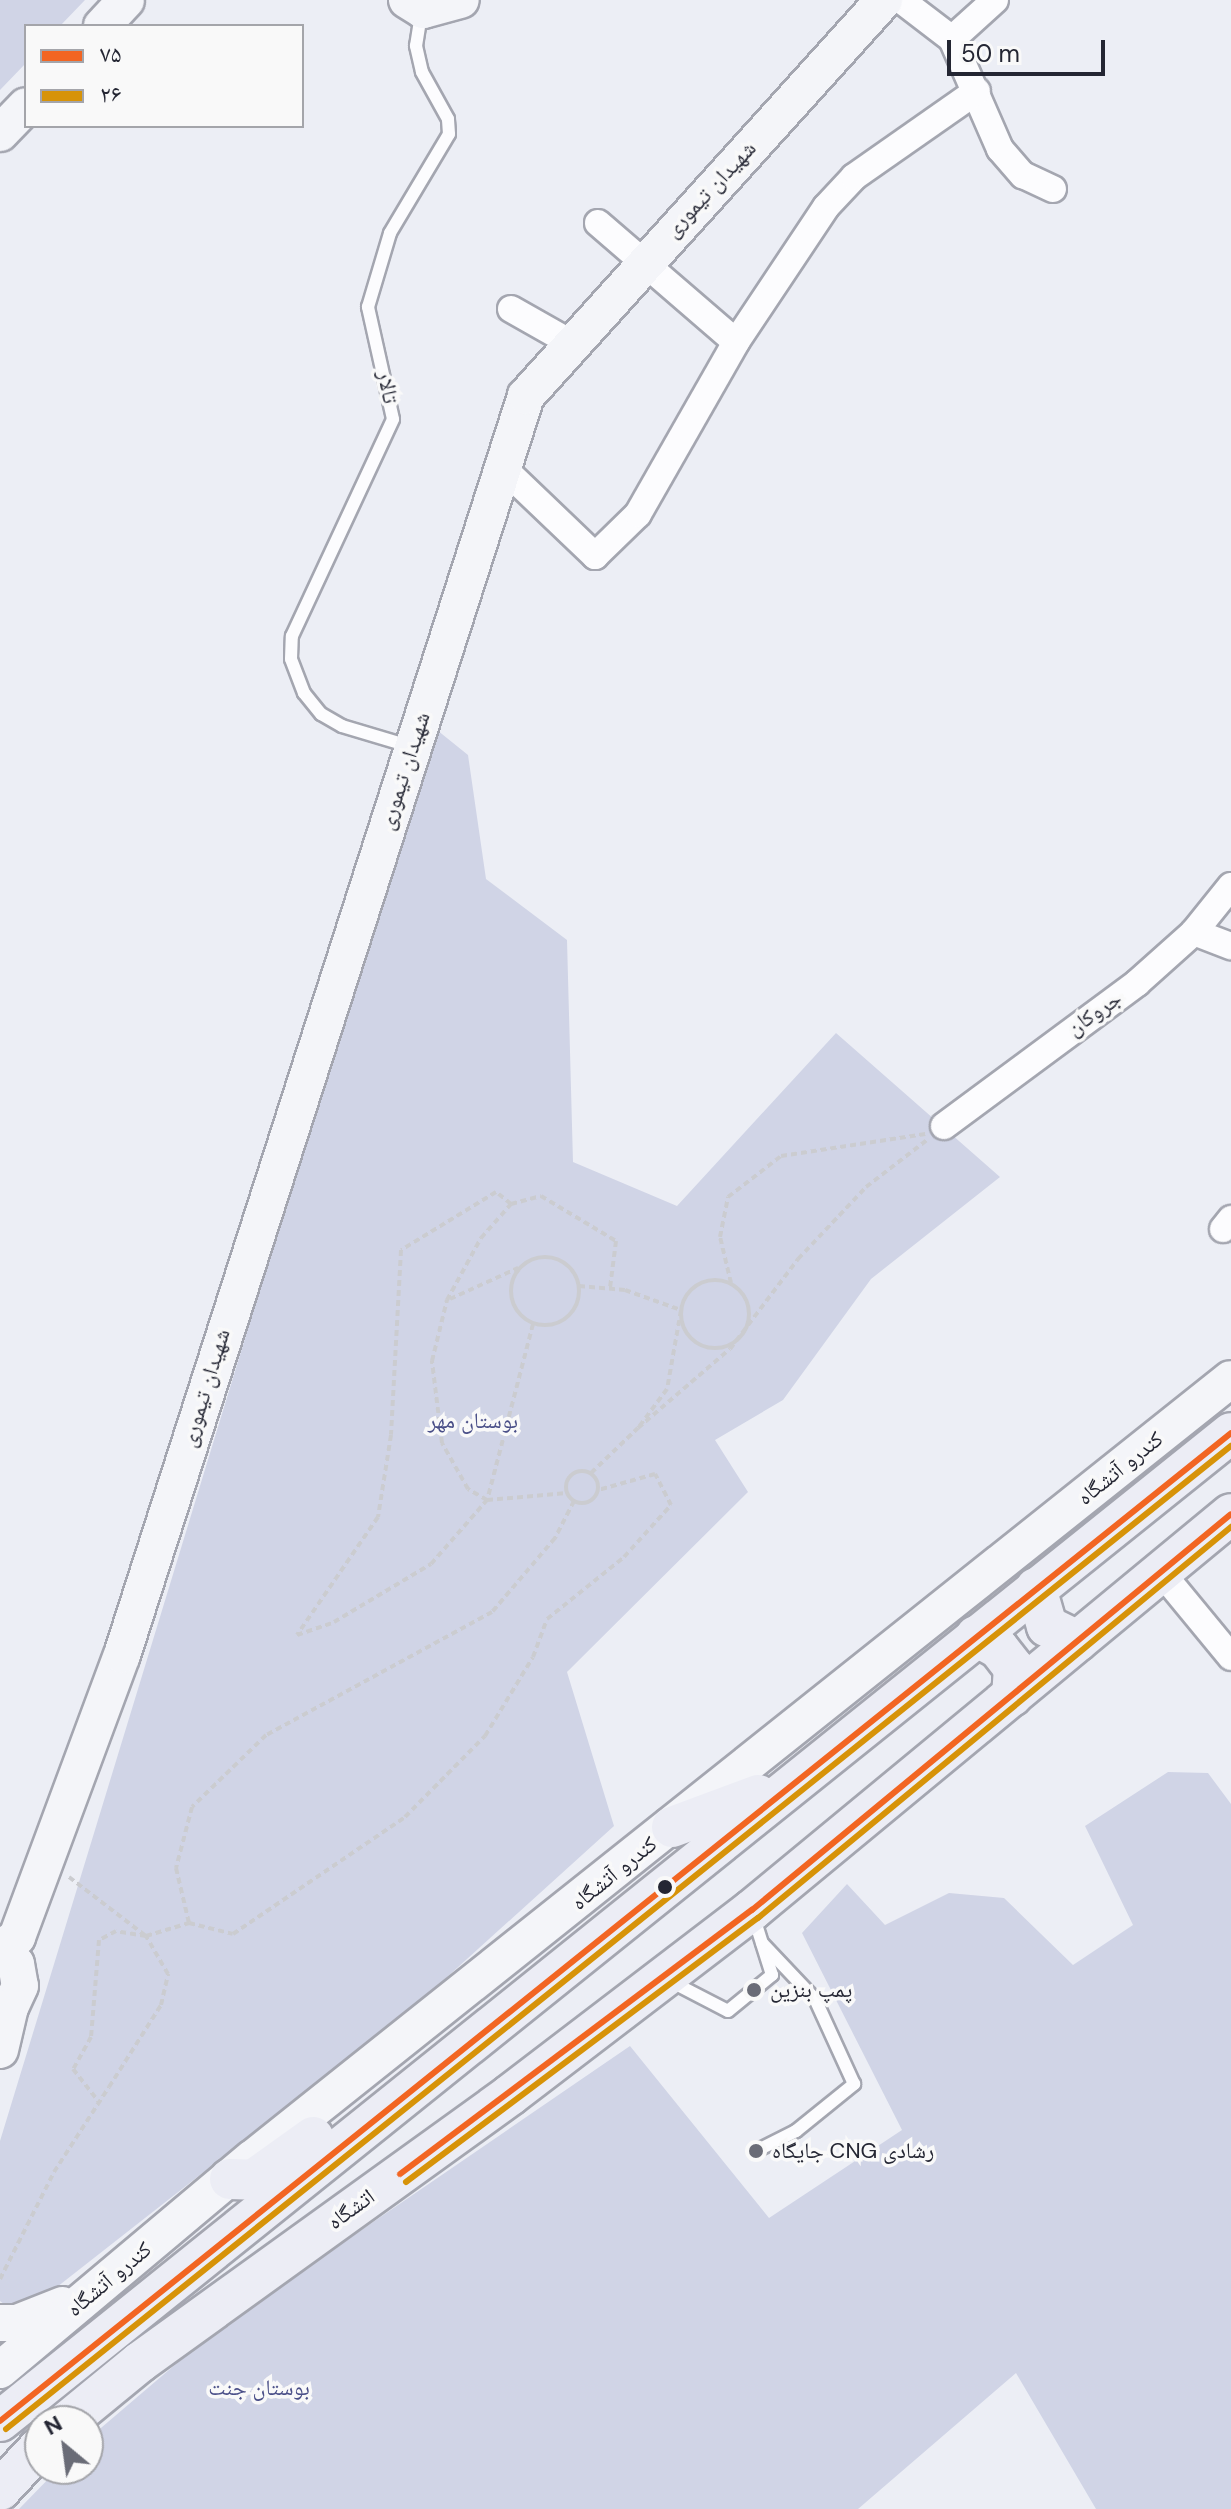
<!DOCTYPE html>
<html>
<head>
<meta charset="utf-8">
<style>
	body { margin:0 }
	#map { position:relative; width:1231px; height:2509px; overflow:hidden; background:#eceef5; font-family:"DM Sans","Noto Naskh Arabic",sans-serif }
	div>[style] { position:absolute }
	.green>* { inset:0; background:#d0d4e6 }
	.path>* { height:4px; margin-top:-2px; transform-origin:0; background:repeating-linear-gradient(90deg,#cbccd0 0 6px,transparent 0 10px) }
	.path>.ring { margin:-2px; padding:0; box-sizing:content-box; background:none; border:4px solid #cbccd0; border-radius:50% }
	.roads { filter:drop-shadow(2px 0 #a4a6b0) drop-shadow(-2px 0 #a4a6b0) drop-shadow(0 2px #a4a6b0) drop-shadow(0 -2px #a4a6b0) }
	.lane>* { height:12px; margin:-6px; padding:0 6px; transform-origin:6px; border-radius:6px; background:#fcfcfe }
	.street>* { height:26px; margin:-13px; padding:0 13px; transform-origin:13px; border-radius:13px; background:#fcfcfe }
	.secondary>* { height:36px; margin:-18px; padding:0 18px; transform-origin:18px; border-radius:18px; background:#f4f5f9 }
	.primary>* { height:40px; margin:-20px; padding:0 20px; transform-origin:20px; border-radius:20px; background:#ecedf5 }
	.bus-1>* { height:6px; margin:-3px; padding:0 3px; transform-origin:3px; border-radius:3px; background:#f26522 }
	.bus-2>* { height:6px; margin:-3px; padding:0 3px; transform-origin:3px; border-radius:3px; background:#d79308 }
	.dots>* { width:22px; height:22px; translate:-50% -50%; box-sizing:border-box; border:4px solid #f9f9f9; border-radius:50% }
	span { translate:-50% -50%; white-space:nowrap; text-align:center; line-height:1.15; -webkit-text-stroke:7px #f9f9f9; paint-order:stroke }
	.street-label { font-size:22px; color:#242633 }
	.park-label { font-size:22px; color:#4a4f88 }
	.poi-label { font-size:22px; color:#242633 }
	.left { translate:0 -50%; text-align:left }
	.legend { position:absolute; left:24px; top:24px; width:280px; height:104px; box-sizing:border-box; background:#f9f9f9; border:2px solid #a4a5aa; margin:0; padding:10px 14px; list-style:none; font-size:24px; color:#242633 }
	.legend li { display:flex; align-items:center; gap:16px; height:40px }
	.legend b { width:40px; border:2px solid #a4a5aa }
	.north { position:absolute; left:24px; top:2405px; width:80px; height:80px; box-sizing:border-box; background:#f9f9f9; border:2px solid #a4a5aa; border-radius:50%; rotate:331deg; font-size:22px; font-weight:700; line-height:32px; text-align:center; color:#242633 }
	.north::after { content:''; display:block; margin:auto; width:28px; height:36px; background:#6a6c77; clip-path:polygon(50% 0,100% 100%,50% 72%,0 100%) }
	.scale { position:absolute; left:947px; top:40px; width:158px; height:36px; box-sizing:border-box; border:4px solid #242633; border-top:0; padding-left:10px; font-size:24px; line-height:28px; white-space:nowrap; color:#242633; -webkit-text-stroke:6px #f9f9f9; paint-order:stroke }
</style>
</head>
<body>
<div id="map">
	<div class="green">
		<div style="clip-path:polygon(0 0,85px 0,60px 26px,26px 26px,26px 63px,0 90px)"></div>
		<div style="clip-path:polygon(432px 726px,468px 755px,486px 879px,567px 940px,573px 1162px,677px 1206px,836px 1033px,1000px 1177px,871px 1279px,783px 1400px,715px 1440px,748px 1492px,567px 1672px,614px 1826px,414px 2007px,20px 2316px,0 2301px,0 2141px)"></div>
		<div style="clip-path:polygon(1168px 1772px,1208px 1773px,1231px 1804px,1231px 2509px,1096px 2509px,1016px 2373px,858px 2509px,19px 2509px,58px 2469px,88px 2469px,88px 2439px,217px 2329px,630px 2046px,769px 2218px,902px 2130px,802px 1933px,847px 1884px,885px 1925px,949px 1893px,1004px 1898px,1073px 1965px,1133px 1925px,1085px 1826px)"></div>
	</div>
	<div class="path">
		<div style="left:511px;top:1204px;width:19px;rotate:-141deg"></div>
		<div style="left:496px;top:1192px;width:111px;rotate:148.6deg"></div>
		<div style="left:401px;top:1250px;width:185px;rotate:93.1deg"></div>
		<div style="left:391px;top:1435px;width:83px;rotate:99deg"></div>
		<div style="left:378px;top:1517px;width:143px;rotate:124.5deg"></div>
		<div style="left:297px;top:1635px;width:39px;rotate:-19deg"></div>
		<div style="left:334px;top:1622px;width:113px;rotate:-30.9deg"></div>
		<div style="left:431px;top:1564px;width:85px;rotate:-48.8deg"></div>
		<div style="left:487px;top:1500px;width:80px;rotate:-5deg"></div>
		<div class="ring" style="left:511px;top:1257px;width:64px;height:64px"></div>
		<div class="ring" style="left:681px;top:1280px;width:64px;height:64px"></div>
		<div style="left:731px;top:1283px;width:47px;rotate:-103.4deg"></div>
		<div style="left:720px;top:1237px;width:41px;rotate:-78.7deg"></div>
		<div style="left:728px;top:1197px;width:67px;rotate:-37.7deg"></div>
		<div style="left:781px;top:1156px;width:146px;rotate:-8.7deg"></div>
		<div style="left:579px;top:1286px;width:46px;rotate:5deg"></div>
		<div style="left:625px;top:1290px;width:59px;rotate:19.7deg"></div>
		<div style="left:681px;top:1310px;width:80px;rotate:100deg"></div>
		<div style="left:667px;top:1389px;width:49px;rotate:126.6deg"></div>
		<div style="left:638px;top:1428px;width:121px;rotate:-40.7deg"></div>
		<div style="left:730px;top:1349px;width:113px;rotate:-52.9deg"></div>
		<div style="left:798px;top:1259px;width:99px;rotate:-46.6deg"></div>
		<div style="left:866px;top:1187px;width:78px;rotate:-37.7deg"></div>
		<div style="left:450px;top:1299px;width:75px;rotate:-24.5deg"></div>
		<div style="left:533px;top:1324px;width:182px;rotate:104.6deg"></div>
		<div style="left:487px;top:1500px;width:22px;rotate:-150deg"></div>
		<div style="left:468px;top:1489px;width:53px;rotate:-119.5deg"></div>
		<div style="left:442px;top:1443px;width:83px;rotate:-97deg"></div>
		<div style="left:432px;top:1361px;width:63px;rotate:-76.2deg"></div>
		<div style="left:447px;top:1300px;width:71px;rotate:-61.3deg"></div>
		<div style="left:481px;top:1238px;width:45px;rotate:-48.6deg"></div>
		<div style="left:511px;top:1204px;width:31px;rotate:-15deg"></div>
		<div style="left:541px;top:1196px;width:87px;rotate:31deg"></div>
		<div style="left:616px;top:1241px;width:47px;rotate:97.3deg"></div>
		<div class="ring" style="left:566px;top:1471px;width:28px;height:28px"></div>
		<div style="left:591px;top:1473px;width:65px;rotate:-43.8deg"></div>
		<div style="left:574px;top:1501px;width:42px;rotate:117.2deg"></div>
		<div style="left:555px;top:1538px;width:97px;rotate:130.4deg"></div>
		<div style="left:492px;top:1612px;width:257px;rotate:151.4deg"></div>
		<div style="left:266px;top:1735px;width:103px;rotate:135.8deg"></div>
		<div style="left:192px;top:1807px;width:63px;rotate:104.7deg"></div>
		<div style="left:176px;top:1868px;width:57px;rotate:76.7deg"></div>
		<div style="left:189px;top:1923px;width:45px;rotate:14deg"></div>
		<div style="left:233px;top:1934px;width:208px;rotate:-34.2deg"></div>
		<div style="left:405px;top:1817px;width:114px;rotate:-45.4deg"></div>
		<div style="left:485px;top:1736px;width:92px;rotate:-58.7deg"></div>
		<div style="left:533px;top:1657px;width:40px;rotate:-69.8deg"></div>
		<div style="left:547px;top:1619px;width:99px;rotate:-38.8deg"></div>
		<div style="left:624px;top:1557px;width:70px;rotate:-47.9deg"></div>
		<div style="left:671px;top:1505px;width:35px;rotate:-117deg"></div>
		<div style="left:655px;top:1474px;width:59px;rotate:164.3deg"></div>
		<div style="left:69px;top:1877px;width:97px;rotate:37.5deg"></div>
		<div style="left:146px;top:1936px;width:45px;rotate:-16.8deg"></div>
		<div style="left:0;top:2279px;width:120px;rotate:-63.2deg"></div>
		<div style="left:54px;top:2172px;width:101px;rotate:-57.1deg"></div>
		<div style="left:109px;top:2087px;width:97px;rotate:-57.6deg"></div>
		<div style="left:161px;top:2005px;width:32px;rotate:-77deg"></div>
		<div style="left:168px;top:1974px;width:44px;rotate:-120.1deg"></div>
		<div style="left:146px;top:1936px;width:30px;rotate:-171deg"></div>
		<div style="left:116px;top:1931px;width:19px;rotate:152deg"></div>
		<div style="left:99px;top:1940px;width:97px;rotate:94.7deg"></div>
		<div style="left:91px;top:2037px;width:37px;rotate:119deg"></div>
		<div style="left:73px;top:2069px;width:42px;rotate:51.8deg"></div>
	</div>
	<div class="roads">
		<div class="lane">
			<div style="left:409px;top:746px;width:70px;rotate:-163.4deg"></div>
			<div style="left:342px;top:726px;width:24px;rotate:-150deg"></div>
			<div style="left:321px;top:714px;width:27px;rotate:-129deg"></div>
			<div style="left:304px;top:693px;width:36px;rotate:-111deg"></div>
			<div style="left:291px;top:659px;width:23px;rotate:-88deg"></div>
			<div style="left:292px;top:636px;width:239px;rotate:-65deg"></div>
			<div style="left:393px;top:419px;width:115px;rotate:-102.6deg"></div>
			<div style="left:368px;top:307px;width:77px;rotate:-73.4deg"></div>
			<div style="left:390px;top:233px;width:115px;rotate:-59.2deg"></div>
			<div style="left:449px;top:134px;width:15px;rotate:-94deg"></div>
			<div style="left:448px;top:119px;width:54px;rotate:-119deg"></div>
			<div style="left:422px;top:72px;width:27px;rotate:-103deg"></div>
			<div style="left:416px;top:46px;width:33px;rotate:-81deg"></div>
			<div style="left:670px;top:1981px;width:65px;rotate:27.3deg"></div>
			<div style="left:728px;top:2011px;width:57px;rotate:-39.3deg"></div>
			<div style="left:772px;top:1975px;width:60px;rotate:-107.5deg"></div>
			<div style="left:756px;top:2151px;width:45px;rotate:-26.6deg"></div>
			<div style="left:796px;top:2131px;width:75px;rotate:-39deg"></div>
			<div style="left:854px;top:2084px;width:94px;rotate:-114.6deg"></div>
			<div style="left:815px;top:1999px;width:77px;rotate:-133.4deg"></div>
		</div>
		<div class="street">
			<div style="left:901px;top:0;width:64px;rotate:37.4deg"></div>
			<div style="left:952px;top:39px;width:120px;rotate:66.4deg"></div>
			<div style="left:1000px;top:149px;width:35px;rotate:49deg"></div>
			<div style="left:1023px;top:175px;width:33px;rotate:25deg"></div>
			<div style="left:952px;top:39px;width:58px;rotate:-42.2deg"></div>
			<div style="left:598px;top:223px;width:182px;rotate:40.8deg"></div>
			<div style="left:511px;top:309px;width:69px;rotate:29.5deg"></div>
			<div style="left:502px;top:467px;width:129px;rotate:43.7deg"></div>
			<div style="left:595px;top:556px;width:60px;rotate:-44.3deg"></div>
			<div style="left:638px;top:514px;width:198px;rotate:-60.3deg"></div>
			<div style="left:736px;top:342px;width:162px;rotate:-56.3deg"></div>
			<div style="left:826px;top:207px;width:41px;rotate:-47deg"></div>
			<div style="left:854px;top:177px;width:150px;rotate:-35deg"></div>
			<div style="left:1194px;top:932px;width:40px;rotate:21deg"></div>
			<div style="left:944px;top:1126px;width:240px;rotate:-36.5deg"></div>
			<div style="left:1137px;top:983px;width:76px;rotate:-41.8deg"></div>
			<div style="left:1194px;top:932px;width:59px;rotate:-51.2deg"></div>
			<div style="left:1223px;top:1229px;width:13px;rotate:-51deg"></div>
			<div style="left:1161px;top:1572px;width:110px;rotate:50.5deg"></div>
		</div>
		<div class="secondary">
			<div style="left:407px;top:0;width:19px;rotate:32deg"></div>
			<div style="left:423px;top:10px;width:39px;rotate:-15deg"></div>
			<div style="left:102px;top:26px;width:35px;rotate:-47deg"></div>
			<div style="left:0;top:133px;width:37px;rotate:-46deg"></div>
			<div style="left:0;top:1949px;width:21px;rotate:-35deg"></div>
			<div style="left:17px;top:1937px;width:301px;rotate:-69.6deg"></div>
			<div style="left:122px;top:1655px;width:1322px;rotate:-72.21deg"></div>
			<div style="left:526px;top:396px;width:534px;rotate:-47.89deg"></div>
			<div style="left:0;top:1950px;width:21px;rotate:41deg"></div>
			<div style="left:16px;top:1964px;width:22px;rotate:80deg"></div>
			<div style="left:20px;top:1986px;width:23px;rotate:115deg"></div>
			<div style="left:10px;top:2007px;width:12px;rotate:145deg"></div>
			<div style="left:0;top:2050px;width:44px;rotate:-76.9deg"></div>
			<div style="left:0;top:2323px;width:17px"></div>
			<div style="left:17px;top:2323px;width:49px;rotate:-21.4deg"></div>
			<div style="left:0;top:2370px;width:330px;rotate:-40deg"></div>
			<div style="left:253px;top:2158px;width:1250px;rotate:-38.54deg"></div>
		</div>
		<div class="primary">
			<div style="left:1036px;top:1588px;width:40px;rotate:74deg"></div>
			<div style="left:1047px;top:1626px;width:34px;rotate:26deg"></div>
			<div style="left:976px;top:1636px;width:26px;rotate:29deg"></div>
			<div style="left:999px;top:1649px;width:24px;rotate:52deg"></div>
			<div style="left:1014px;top:1668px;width:28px;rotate:94deg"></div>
			<div style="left:672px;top:1827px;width:92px;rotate:-20.4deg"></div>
			<div style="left:230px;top:2179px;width:23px;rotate:2deg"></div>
			<div style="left:253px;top:2180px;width:74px;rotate:-35.6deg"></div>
			<div style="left:0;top:2421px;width:1578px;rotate:-38.75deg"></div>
			<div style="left:68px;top:2421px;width:93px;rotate:-39.3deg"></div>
			<div style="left:140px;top:2362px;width:456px;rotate:-35.8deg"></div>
			<div style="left:510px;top:2095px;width:305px;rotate:-37.4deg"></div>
			<div style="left:752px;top:1910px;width:621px;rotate:-39.58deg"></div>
			<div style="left:0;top:2490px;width:59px;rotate:-47.1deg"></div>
		</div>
	</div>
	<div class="bus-1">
		<div style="left:400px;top:2174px;width:440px;rotate:-36.9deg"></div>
		<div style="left:752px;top:1910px;width:621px;rotate:-39.58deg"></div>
		<div style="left:0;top:2421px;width:1578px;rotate:-38.75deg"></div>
	</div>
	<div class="bus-2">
		<div style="left:406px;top:2182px;width:440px;rotate:-36.9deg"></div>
		<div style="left:758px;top:1918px;width:614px;rotate:-39.58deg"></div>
		<div style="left:6px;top:2429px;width:1571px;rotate:-38.75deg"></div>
	</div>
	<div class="dots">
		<div style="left:665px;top:1887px;background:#242633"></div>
		<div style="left:754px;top:1990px;background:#6a6c77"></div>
		<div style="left:756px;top:2151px;background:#6a6c77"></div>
	</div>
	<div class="street-label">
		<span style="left:710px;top:189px;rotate:-47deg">شهیدان تیموری</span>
		<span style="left:388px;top:387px;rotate:79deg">تالار</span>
		<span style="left:404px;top:771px;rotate:-72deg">شهیدان تیموری</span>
		<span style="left:1094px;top:1013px;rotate:-35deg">جروکان</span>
		<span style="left:205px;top:1388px;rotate:-73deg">شهیدان تیموری</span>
		<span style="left:1120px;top:1468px;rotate:-39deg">کندرو آتشگاه</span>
		<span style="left:614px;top:1873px;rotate:-39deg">کندرو آتشگاه</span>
		<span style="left:351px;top:2209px;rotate:-36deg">اتشگاه</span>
		<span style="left:109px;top:2279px;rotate:-40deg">کندرو آتشگاه</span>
	</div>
	<div class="park-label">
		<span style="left:473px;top:1421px">بوستان مهر</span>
		<span style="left:259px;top:2388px">بوستان جنت</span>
	</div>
	<div class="poi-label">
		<span class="left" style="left:770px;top:1990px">پمپ بنزین</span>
		<span class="left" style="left:772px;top:2151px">جایگاه CNG رشادی</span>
	</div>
	<ul class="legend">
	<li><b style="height:10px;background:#f26522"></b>۷۵</li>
	<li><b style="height:10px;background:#d79308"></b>۲۶</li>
	</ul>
	<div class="north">N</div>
	<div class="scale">50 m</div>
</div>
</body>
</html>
